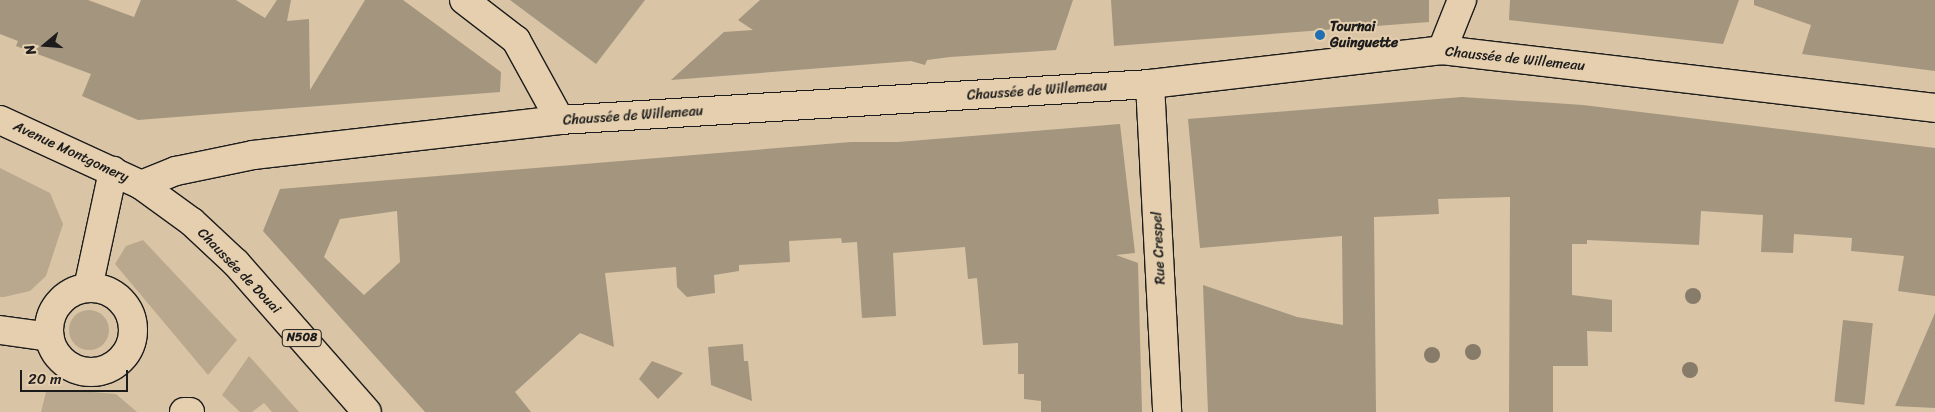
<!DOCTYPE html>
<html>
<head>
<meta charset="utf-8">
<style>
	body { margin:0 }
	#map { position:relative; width:1935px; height:412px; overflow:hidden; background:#d9c4a5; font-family:Sriracha,sans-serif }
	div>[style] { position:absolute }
	.green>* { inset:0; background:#baa88e }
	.round { border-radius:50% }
	.building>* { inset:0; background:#a4957f; transform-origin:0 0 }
	.roads { filter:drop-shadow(1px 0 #1c1c1c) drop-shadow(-1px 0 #1c1c1c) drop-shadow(0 1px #1c1c1c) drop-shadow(0 -1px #1c1c1c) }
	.street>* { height:28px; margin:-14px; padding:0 14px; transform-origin:14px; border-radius:14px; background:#e5cfae }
	.street>.ring { margin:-14px; padding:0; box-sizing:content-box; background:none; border:28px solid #e5cfae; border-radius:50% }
	.secondary>* { height:28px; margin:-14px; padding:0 14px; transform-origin:14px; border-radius:14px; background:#e5cfae }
	.primary>* { height:28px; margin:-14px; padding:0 14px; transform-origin:14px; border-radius:14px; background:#e5cfae }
	.trees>* { width:16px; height:16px; margin:-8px; border-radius:50%; background:#877b69 }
	.dots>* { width:14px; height:14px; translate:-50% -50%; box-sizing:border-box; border:2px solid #e5cfae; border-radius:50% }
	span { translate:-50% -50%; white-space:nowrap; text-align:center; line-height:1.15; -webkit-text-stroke:4px #e5cfae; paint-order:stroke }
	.shield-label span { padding:1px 4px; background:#e5cfae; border:1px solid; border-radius:4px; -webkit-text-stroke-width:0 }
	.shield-label { font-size:12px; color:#1c1c1c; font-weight:700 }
	.poi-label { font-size:14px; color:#1c1c1c; font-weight:700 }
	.left { translate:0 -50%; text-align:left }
	.street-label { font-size:14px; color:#1c1c1c }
	.north { position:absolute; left:20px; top:20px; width:50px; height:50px; -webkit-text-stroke:4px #e5cfae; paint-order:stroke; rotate:252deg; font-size:14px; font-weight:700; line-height:20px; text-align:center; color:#1c1c1c }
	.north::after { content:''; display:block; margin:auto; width:18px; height:22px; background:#1c1c1c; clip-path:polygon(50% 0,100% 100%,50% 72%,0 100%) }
	.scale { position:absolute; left:20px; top:370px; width:108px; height:22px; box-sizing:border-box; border:2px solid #1c1c1c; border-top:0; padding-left:6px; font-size:15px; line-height:18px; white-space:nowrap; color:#1c1c1c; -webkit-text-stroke:4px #e5cfae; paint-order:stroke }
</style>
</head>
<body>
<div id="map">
	<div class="green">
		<div style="clip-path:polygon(0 168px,50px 193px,63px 224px,46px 276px,30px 291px,4px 297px,0 297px)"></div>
		<div style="clip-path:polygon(143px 240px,237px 340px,208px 375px,115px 264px,126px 246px)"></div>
		<div class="round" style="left:69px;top:310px;width:40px;height:40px"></div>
		<div style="clip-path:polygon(249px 356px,299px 412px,272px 412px,264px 403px,252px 412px,240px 412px,222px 395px)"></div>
		<div style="clip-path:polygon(69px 390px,116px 394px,137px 412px,41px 412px,46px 392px)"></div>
	</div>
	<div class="building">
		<div style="clip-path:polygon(0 0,88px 0,134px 17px,141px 0,236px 0,265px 18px,277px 0,291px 0,287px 21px,309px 19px,310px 90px,365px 0,403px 0,501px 72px,500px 92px,138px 120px,82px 96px,91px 74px,16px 46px,18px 41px,0 34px)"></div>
		<div style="clip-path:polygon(510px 0,645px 0,596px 64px)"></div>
		<div style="clip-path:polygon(760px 0,1073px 0,1056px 50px,950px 57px,927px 60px,925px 65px,911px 61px,671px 80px,724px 32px,753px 30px,738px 20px)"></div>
		<div style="clip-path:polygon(1111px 0,1429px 0,1429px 22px,1114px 46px)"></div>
		<div style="clip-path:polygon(1510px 0,1739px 0,1723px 44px,1509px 20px)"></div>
		<div style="clip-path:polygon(1754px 0,1935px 0,1935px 71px,1802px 54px,1811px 25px,1754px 5px)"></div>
		<div style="clip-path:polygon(1462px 97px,1583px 105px,1935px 148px,1935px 296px,1898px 291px,1904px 256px,1851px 251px,1852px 238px,1794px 234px,1793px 253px,1761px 252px,1763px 215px,1701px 211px,1699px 245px,1587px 240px,1587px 244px,1572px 244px,1572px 295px,1612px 300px,1612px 332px,1587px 331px,1588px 366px,1553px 366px,1553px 412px,1509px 412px,1510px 197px,1438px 199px,1439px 214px,1374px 217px,1376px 412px,1208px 412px,1203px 285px,1297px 317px,1343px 325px,1342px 236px,1200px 248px,1188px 119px)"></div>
		<div style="clip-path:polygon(evenodd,1120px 124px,1135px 253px,1116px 255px,1138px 263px,1142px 412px,1041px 412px,1041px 401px,1024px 399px,1024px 374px,1018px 374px,1018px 343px,983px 345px,977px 278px,968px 279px,965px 247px,893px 253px,896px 316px,862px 318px,857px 242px,842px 243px,841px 238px,789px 241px,790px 262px,739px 265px,739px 271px,714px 275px,715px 293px,687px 297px,677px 287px,676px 267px,605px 273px,614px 347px,580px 333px,515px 392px,531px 412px,425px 412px,263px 231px,280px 189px,851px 142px,898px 142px,1120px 124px,397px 211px,400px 262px,364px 295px,324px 257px,340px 219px,397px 211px)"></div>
		<div style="clip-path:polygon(1935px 313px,1935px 408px,1895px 406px)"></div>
		<div style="left:1843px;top:320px;width:30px;height:82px;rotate:6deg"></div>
		<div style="clip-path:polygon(743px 344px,744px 361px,748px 361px,752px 401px,711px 385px,708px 347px)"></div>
		<div style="clip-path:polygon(652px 361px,683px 373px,658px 399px,639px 379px)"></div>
	</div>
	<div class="roads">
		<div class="street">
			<div style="left:464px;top:0;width:66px;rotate:37.6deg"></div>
			<div style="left:516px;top:40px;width:91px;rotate:61.2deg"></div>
			<div style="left:1442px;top:50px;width:54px;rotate:-68.2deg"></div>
			<div style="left:1150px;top:84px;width:328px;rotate:87deg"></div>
			<div style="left:88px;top:288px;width:120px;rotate:-77.9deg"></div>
			<div class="ring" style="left:49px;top:288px;width:56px;height:56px"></div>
			<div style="left:0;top:330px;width:50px;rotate:8deg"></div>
			<div style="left:184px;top:412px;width:6px"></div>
		</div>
		<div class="secondary">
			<div style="left:141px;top:185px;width:38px;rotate:-22deg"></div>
			<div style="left:176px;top:171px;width:79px;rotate:-11.7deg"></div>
			<div style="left:253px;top:155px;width:309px;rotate:-6.5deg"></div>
			<div style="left:560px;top:120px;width:591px;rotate:-3.49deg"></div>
			<div style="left:1150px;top:84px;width:294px;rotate:-6.6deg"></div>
			<div style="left:1442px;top:50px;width:496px;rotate:6.7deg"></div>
		</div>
		<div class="primary">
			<div style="left:0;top:120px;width:155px;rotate:24.7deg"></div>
			<div style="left:141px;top:185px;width:63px;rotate:36deg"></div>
			<div style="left:192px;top:222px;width:60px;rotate:43deg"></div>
			<div style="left:236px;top:263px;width:198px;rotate:48.7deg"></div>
		</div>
	</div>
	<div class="trees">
		<div style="left:1693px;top:296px"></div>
		<div style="left:1473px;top:352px"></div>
		<div style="left:1432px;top:355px"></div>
		<div style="left:1690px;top:370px"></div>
	</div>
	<div class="dots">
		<div style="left:1320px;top:35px;background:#1f6fb2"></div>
	</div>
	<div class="shield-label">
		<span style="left:302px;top:338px">N508</span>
	</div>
	<div class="poi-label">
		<span class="left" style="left:1330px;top:35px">Tournai<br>Guinguette</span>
	</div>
	<div class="street-label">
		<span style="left:1515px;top:59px;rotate:6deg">Chaussée de Willemeau</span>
		<span style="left:1037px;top:91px;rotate:-4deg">Chaussée de Willemeau</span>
		<span style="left:633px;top:116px;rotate:-4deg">Chaussée de Willemeau</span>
		<span style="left:71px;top:152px;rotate:25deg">Avenue Montgomery</span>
		<span style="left:1159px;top:248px;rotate:-93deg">Rue Crespel</span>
		<span style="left:239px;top:271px;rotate:46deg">Chaussée de Douai</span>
	</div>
	<div class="north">N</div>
	<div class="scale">20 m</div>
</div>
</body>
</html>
